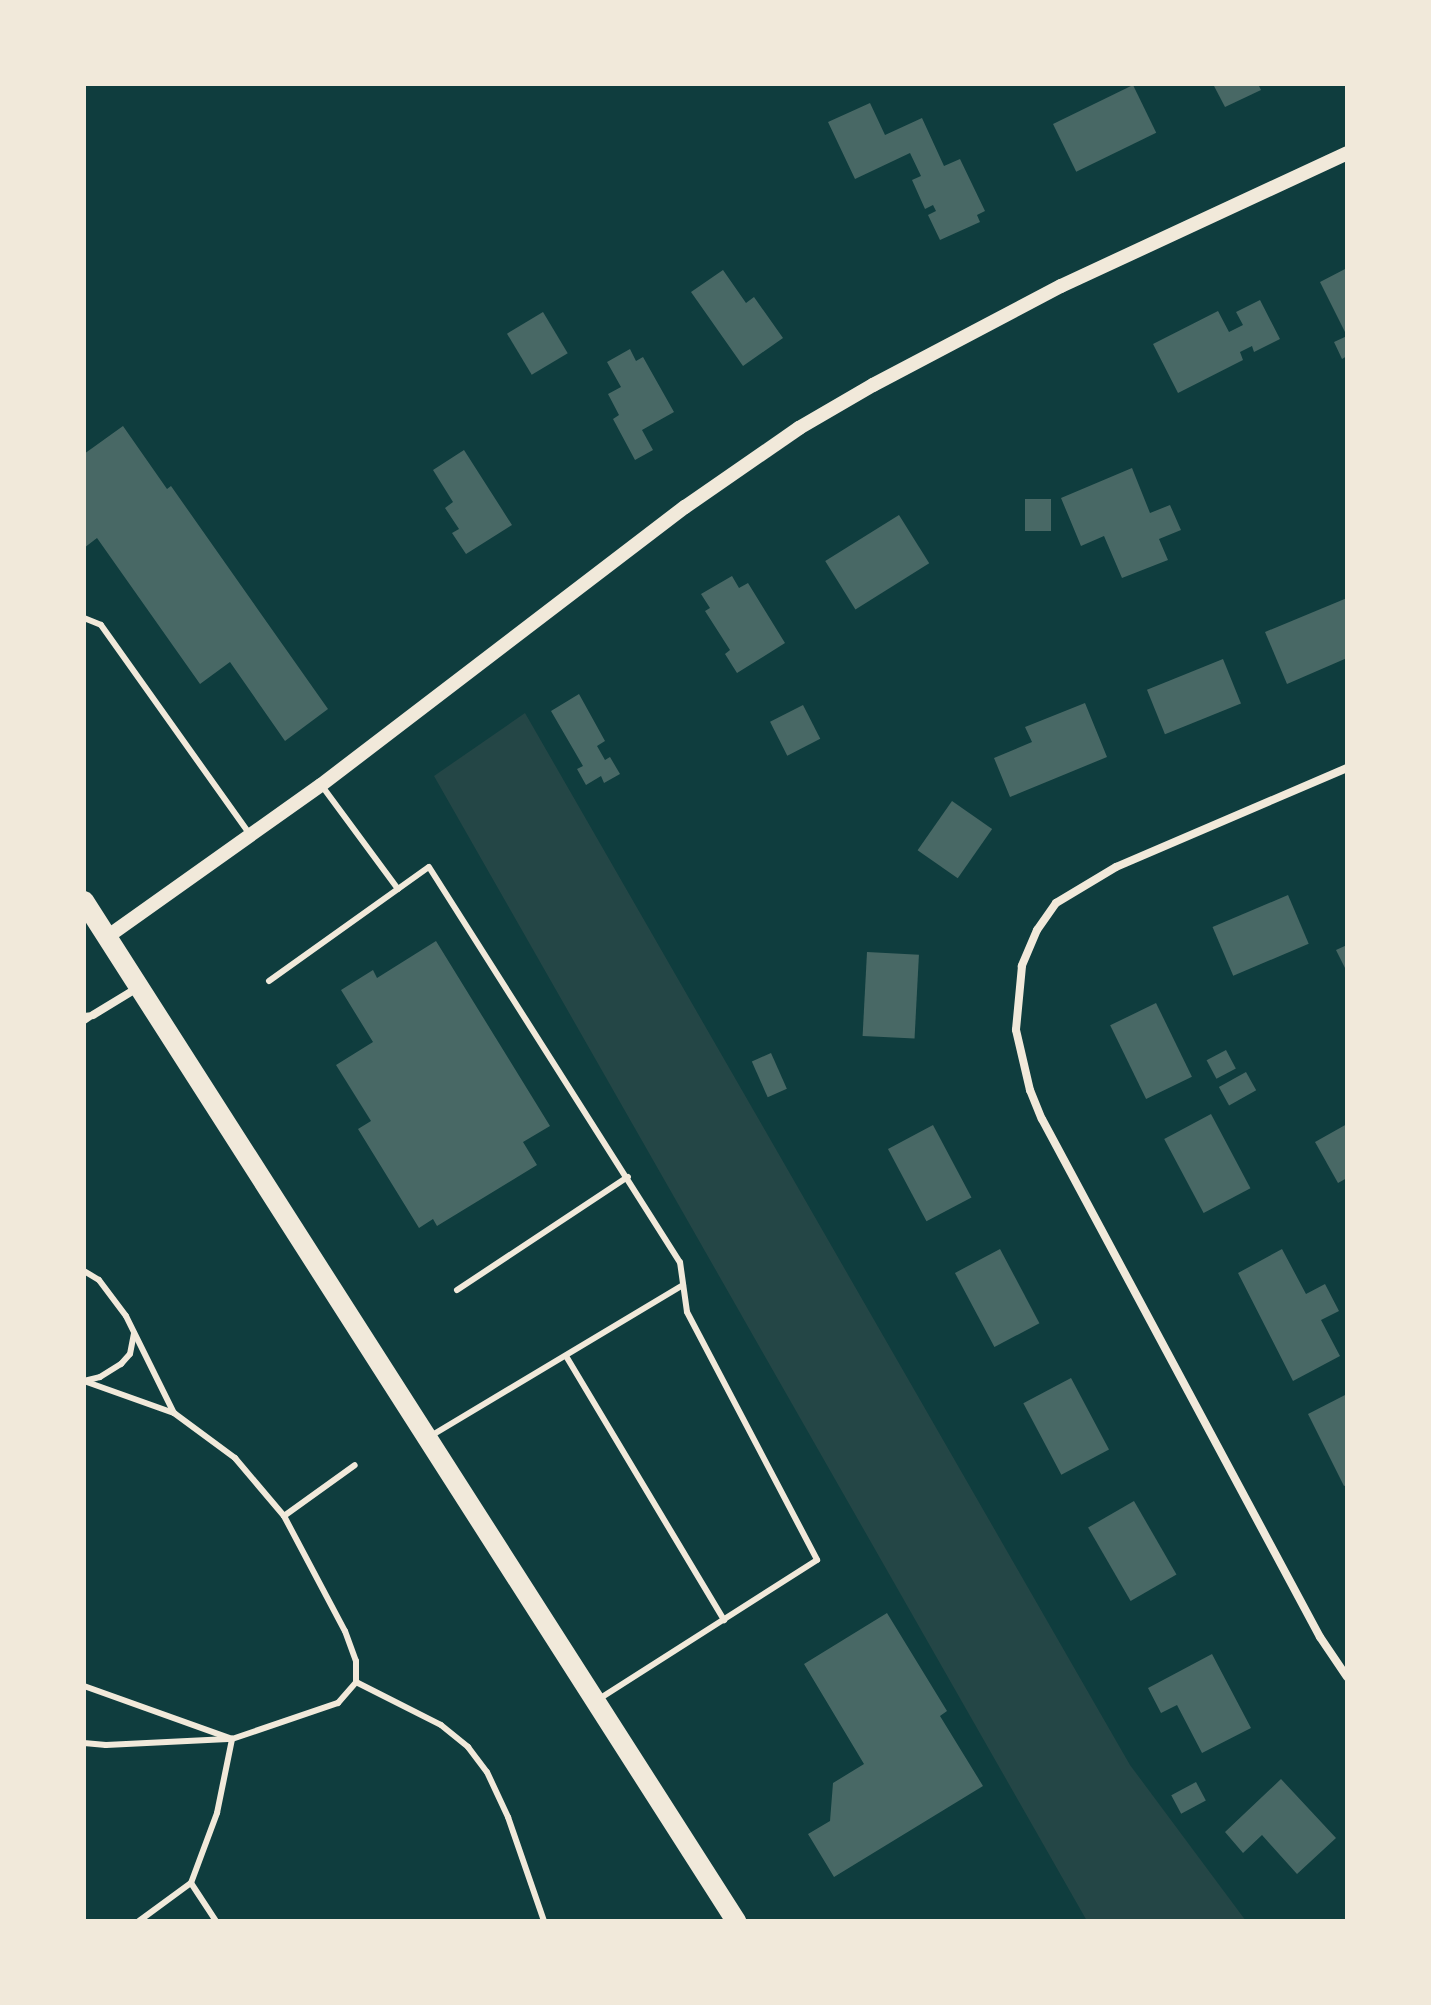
<!DOCTYPE html>
<html>
<head>
<meta charset="utf-8">
<style>
	body { margin:0 }
	#map { position:relative; width:1431px; height:2005px; overflow:hidden; background:#0f3d3e; font-family:Arial,sans-serif }
	div>[style] { position:absolute }
	.green>* { inset:0; background:#244646 }
	.building>* { inset:0; background:#486865; transform-origin:0 0 }
	.service>* { height:6px; margin:-3px; padding:0 3px; transform-origin:3px; border-radius:3px; background:#f1e9da }
	.minor>* { height:8px; margin:-4px; padding:0 4px; transform-origin:4px; border-radius:4px; background:#f1e9da }
	.tertiary>* { height:14px; margin:-7px; padding:0 7px; transform-origin:7px; border-radius:7px; background:#f1e9da }
	.primary>* { height:20px; margin:-10px; padding:0 10px; transform-origin:10px; border-radius:10px; background:#f1e9da }
	span { translate:-50% -50%; white-space:nowrap; text-align:center; line-height:1.15; -webkit-text-stroke:6px #f1e9da; paint-order:stroke }
	.frame { position:absolute; inset:0; border:86px solid #f1e9da; pointer-events:none }
</style>
</head>
<body>
<div id="map">
	<div class="green">
		<div style="clip-path:polygon(525px 713px,1130px 1765px,1246px 1921px,1087px 1921px,434px 776px)"></div>
	</div>
	<div class="building">
		<div style="clip-path:polygon(1213px 84px,1258px 84px,1261px 90px,1225px 107px)"></div>
		<div style="left:1133px;top:85px;width:53px;height:89px;rotate:64deg"></div>
		<div style="clip-path:polygon(870px 103px,885px 135px,922px 118px,944px 166px,960px 159px,985px 211px,977px 215px,980px 222px,940px 240px,928px 215px,936px 211px,933px 205px,925px 209px,912px 180px,921px 176px,910px 153px,855px 179px,828px 122px)"></div>
		<div style="clip-path:polygon(1347px 268px,1347px 356px,1342px 359px,1334px 342px,1347px 336px,1320px 282px)"></div>
		<div style="clip-path:polygon(723px 270px,746px 303px,754px 297px,783px 338px,743px 366px,691px 292px)"></div>
		<div style="clip-path:polygon(1260px 300px,1280px 339px,1254px 352px,1252px 346px,1240px 352px,1243px 360px,1178px 393px,1153px 344px,1218px 311px,1229px 332px,1243px 325px,1236px 312px)"></div>
		<div style="left:543px;top:312px;width:48px;height:42px;rotate:59deg"></div>
		<div style="clip-path:polygon(630px 349px,636px 361px,643px 357px,674px 412px,642px 430px,653px 450px,635px 460px,613px 419px,619px 415px,608px 394px,621px 387px,607px 362px)"></div>
		<div style="clip-path:polygon(123px 426px,167px 489px,171px 486px,328px 709px,285px 741px,230px 662px,200px 684px,97px 538px,84px 548px,84px 454px)"></div>
		<div style="clip-path:polygon(464px 450px,512px 525px,466px 554px,452px 533px,459px 529px,445px 508px,453px 502px,433px 470px)"></div>
		<div style="clip-path:polygon(1132px 468px,1150px 513px,1170px 505px,1181px 530px,1159px 539px,1168px 560px,1122px 578px,1104px 536px,1081px 546px,1061px 498px)"></div>
		<div style="left:1051px;top:499px;width:32px;height:26px;rotate:90deg"></div>
		<div style="left:899px;top:515px;width:57px;height:87px;rotate:58deg"></div>
		<div style="clip-path:polygon(732px 576px,739px 588px,748px 583px,785px 643px,737px 673px,725px 654px,730px 650px,705px 611px,710px 608px,701px 594px)"></div>
		<div style="clip-path:polygon(1347px 598px,1347px 658px,1287px 684px,1265px 632px)"></div>
		<div style="left:1223px;top:659px;width:48px;height:82px;rotate:68deg"></div>
		<div style="clip-path:polygon(579px 694px,605px 741px,597px 746px,605px 760px,610px 757px,620px 774px,604px 783px,601px 776px,586px 785px,577px 769px,583px 766px,551px 711px)"></div>
		<div style="clip-path:polygon(1085px 703px,1107px 757px,1010px 797px,994px 758px,1032px 742px,1025px 727px)"></div>
		<div style="left:803px;top:705px;width:38px;height:37px;rotate:63deg"></div>
		<div style="left:952px;top:801px;width:49px;height:60px;rotate:35deg"></div>
		<div style="left:1288px;top:895px;width:53px;height:82px;rotate:67deg"></div>
		<div style="clip-path:polygon(436px 941px,550px 1126px,523px 1142px,537px 1165px,437px 1226px,433px 1219px,419px 1228px,358px 1129px,371px 1121px,336px 1065px,373px 1042px,341px 990px,373px 970px,377px 978px)"></div>
		<div style="clip-path:polygon(1347px 945px,1347px 972px,1336px 950px)"></div>
		<div style="left:867px;top:952px;width:52px;height:84px;rotate:3deg"></div>
		<div style="left:1156px;top:1003px;width:82px;height:51px;rotate:64deg"></div>
		<div style="left:1226px;top:1050px;width:21px;height:22px;rotate:62deg"></div>
		<div style="left:771px;top:1053px;width:39px;height:21px;rotate:66deg"></div>
		<div style="left:1246px;top:1072px;width:21px;height:31px;rotate:61deg"></div>
		<div style="left:1211px;top:1114px;width:84px;height:53px;rotate:62deg"></div>
		<div style="clip-path:polygon(1347px 1124px,1347px 1178px,1338px 1183px,1315px 1142px)"></div>
		<div style="left:933px;top:1125px;width:82px;height:51px;rotate:62deg"></div>
		<div style="left:1000px;top:1249px;width:84px;height:51px;rotate:62deg"></div>
		<div style="clip-path:polygon(1282px 1249px,1306px 1294px,1325px 1284px,1339px 1311px,1321px 1320px,1340px 1356px,1293px 1381px,1238px 1273px)"></div>
		<div style="left:1071px;top:1378px;width:81px;height:54px;rotate:62deg"></div>
		<div style="clip-path:polygon(1347px 1394px,1347px 1485px,1344px 1486px,1308px 1414px)"></div>
		<div style="left:1134px;top:1501px;width:85px;height:53px;rotate:60deg"></div>
		<div style="clip-path:polygon(887px 1613px,947px 1711px,940px 1716px,983px 1786px,834px 1877px,808px 1834px,830px 1821px,833px 1783px,864px 1764px,804px 1664px)"></div>
		<div style="clip-path:polygon(1212px 1654px,1251px 1728px,1202px 1753px,1177px 1705px,1161px 1713px,1148px 1688px)"></div>
		<div style="clip-path:polygon(1281px 1779px,1336px 1838px,1297px 1874px,1262px 1835px,1243px 1853px,1225px 1832px)"></div>
		<div style="left:1196px;top:1782px;width:21px;height:28px;rotate:62deg"></div>
	</div>
	<div class="service">
		<div style="left:84px;top:618px;width:18px;rotate:22deg"></div>
		<div style="left:101px;top:625px;width:255px;rotate:54.6deg"></div>
		<div style="left:322px;top:786px;width:128px;rotate:53.6deg"></div>
		<div style="left:269px;top:981px;width:196px;rotate:-35.5deg"></div>
		<div style="left:429px;top:867px;width:468px;rotate:57.6deg"></div>
		<div style="left:680px;top:1262px;width:50px;rotate:82deg"></div>
		<div style="left:687px;top:1312px;width:280px;rotate:62.3deg"></div>
		<div style="left:817px;top:1560px;width:259px;rotate:147.5deg"></div>
		<div style="left:84px;top:1016px;width:9px;rotate:-6deg"></div>
		<div style="left:93px;top:1015px;width:11px;rotate:146deg"></div>
		<div style="left:84px;top:1271px;width:17px;rotate:31deg"></div>
		<div style="left:99px;top:1280px;width:45px;rotate:53.1deg"></div>
		<div style="left:126px;top:1316px;width:108px;rotate:63.7deg"></div>
		<div style="left:457px;top:1290px;width:205px;rotate:-33.5deg"></div>
		<div style="left:566px;top:1356px;width:308px;rotate:59.1deg"></div>
		<div style="left:84px;top:1381px;width:96px;rotate:19.6deg"></div>
		<div style="left:174px;top:1413px;width:76px;rotate:36.4deg"></div>
		<div style="left:235px;top:1458px;width:76px;rotate:49.8deg"></div>
		<div style="left:284px;top:1516px;width:87px;rotate:-35.7deg"></div>
		<div style="left:84px;top:1381px;width:16px;rotate:-14deg"></div>
		<div style="left:100px;top:1377px;width:25px;rotate:-32deg"></div>
		<div style="left:121px;top:1364px;width:13px;rotate:-48deg"></div>
		<div style="left:130px;top:1354px;width:21px;rotate:-79deg"></div>
		<div style="left:429px;top:1437px;width:296px;rotate:-30.9deg"></div>
		<div style="left:284px;top:1516px;width:130px;rotate:62.1deg"></div>
		<div style="left:345px;top:1631px;width:32px;rotate:70deg"></div>
		<div style="left:356px;top:1661px;width:21px;rotate:90deg"></div>
		<div style="left:356px;top:1682px;width:95px;rotate:26.8deg"></div>
		<div style="left:441px;top:1725px;width:35px;rotate:39deg"></div>
		<div style="left:468px;top:1747px;width:31px;rotate:53deg"></div>
		<div style="left:487px;top:1772px;width:50px;rotate:65deg"></div>
		<div style="left:508px;top:1817px;width:110px;rotate:70.9deg"></div>
		<div style="left:84px;top:1686px;width:157px;rotate:19.7deg"></div>
		<div style="left:84px;top:1743px;width:22px;rotate:5deg"></div>
		<div style="left:106px;top:1745px;width:122px;rotate:-2.8deg"></div>
		<div style="left:191px;top:1883px;width:75px;rotate:-69.6deg"></div>
		<div style="left:217px;top:1813px;width:76px;rotate:-78.5deg"></div>
		<div style="left:232px;top:1739px;width:112px;rotate:-18.8deg"></div>
		<div style="left:338px;top:1703px;width:28px;rotate:-49deg"></div>
		<div style="left:139px;top:1921px;width:64px;rotate:-36.2deg"></div>
		<div style="left:191px;top:1883px;width:45px;rotate:56.7deg"></div>
	</div>
	<div class="minor">
		<div style="left:1347px;top:768px;width:251px;rotate:156.8deg"></div>
		<div style="left:1116px;top:867px;width:70px;rotate:149deg"></div>
		<div style="left:1056px;top:903px;width:33px;rotate:125deg"></div>
		<div style="left:1037px;top:930px;width:39px;rotate:113deg"></div>
		<div style="left:1022px;top:966px;width:64px;rotate:95.4deg"></div>
		<div style="left:1016px;top:1030px;width:62px;rotate:76.9deg"></div>
		<div style="left:1030px;top:1090px;width:31px;rotate:68deg"></div>
		<div style="left:1042px;top:1119px;width:588px;rotate:61.78deg"></div>
		<div style="left:1320px;top:1637px;width:48px;rotate:56deg"></div>
		<div style="left:93px;top:1015px;width:54px;rotate:-31.3deg"></div>
	</div>
	<div class="tertiary">
		<div style="left:107px;top:937px;width:262px;rotate:-35.4deg"></div>
		<div style="left:321px;top:785px;width:458px;rotate:-37.4deg"></div>
		<div style="left:685px;top:507px;width:139px;rotate:-34.7deg"></div>
		<div style="left:799px;top:428px;width:86px;rotate:-30.2deg"></div>
		<div style="left:873px;top:385px;width:212px;rotate:-27.8deg"></div>
		<div style="left:1061px;top:286px;width:315px;rotate:-24.9deg"></div>
	</div>
	<div class="primary">
		<div style="left:84px;top:901px;width:1211px;rotate:57.41deg"></div>
	</div>
	<div class="frame"></div>
</div>
</body>
</html>
